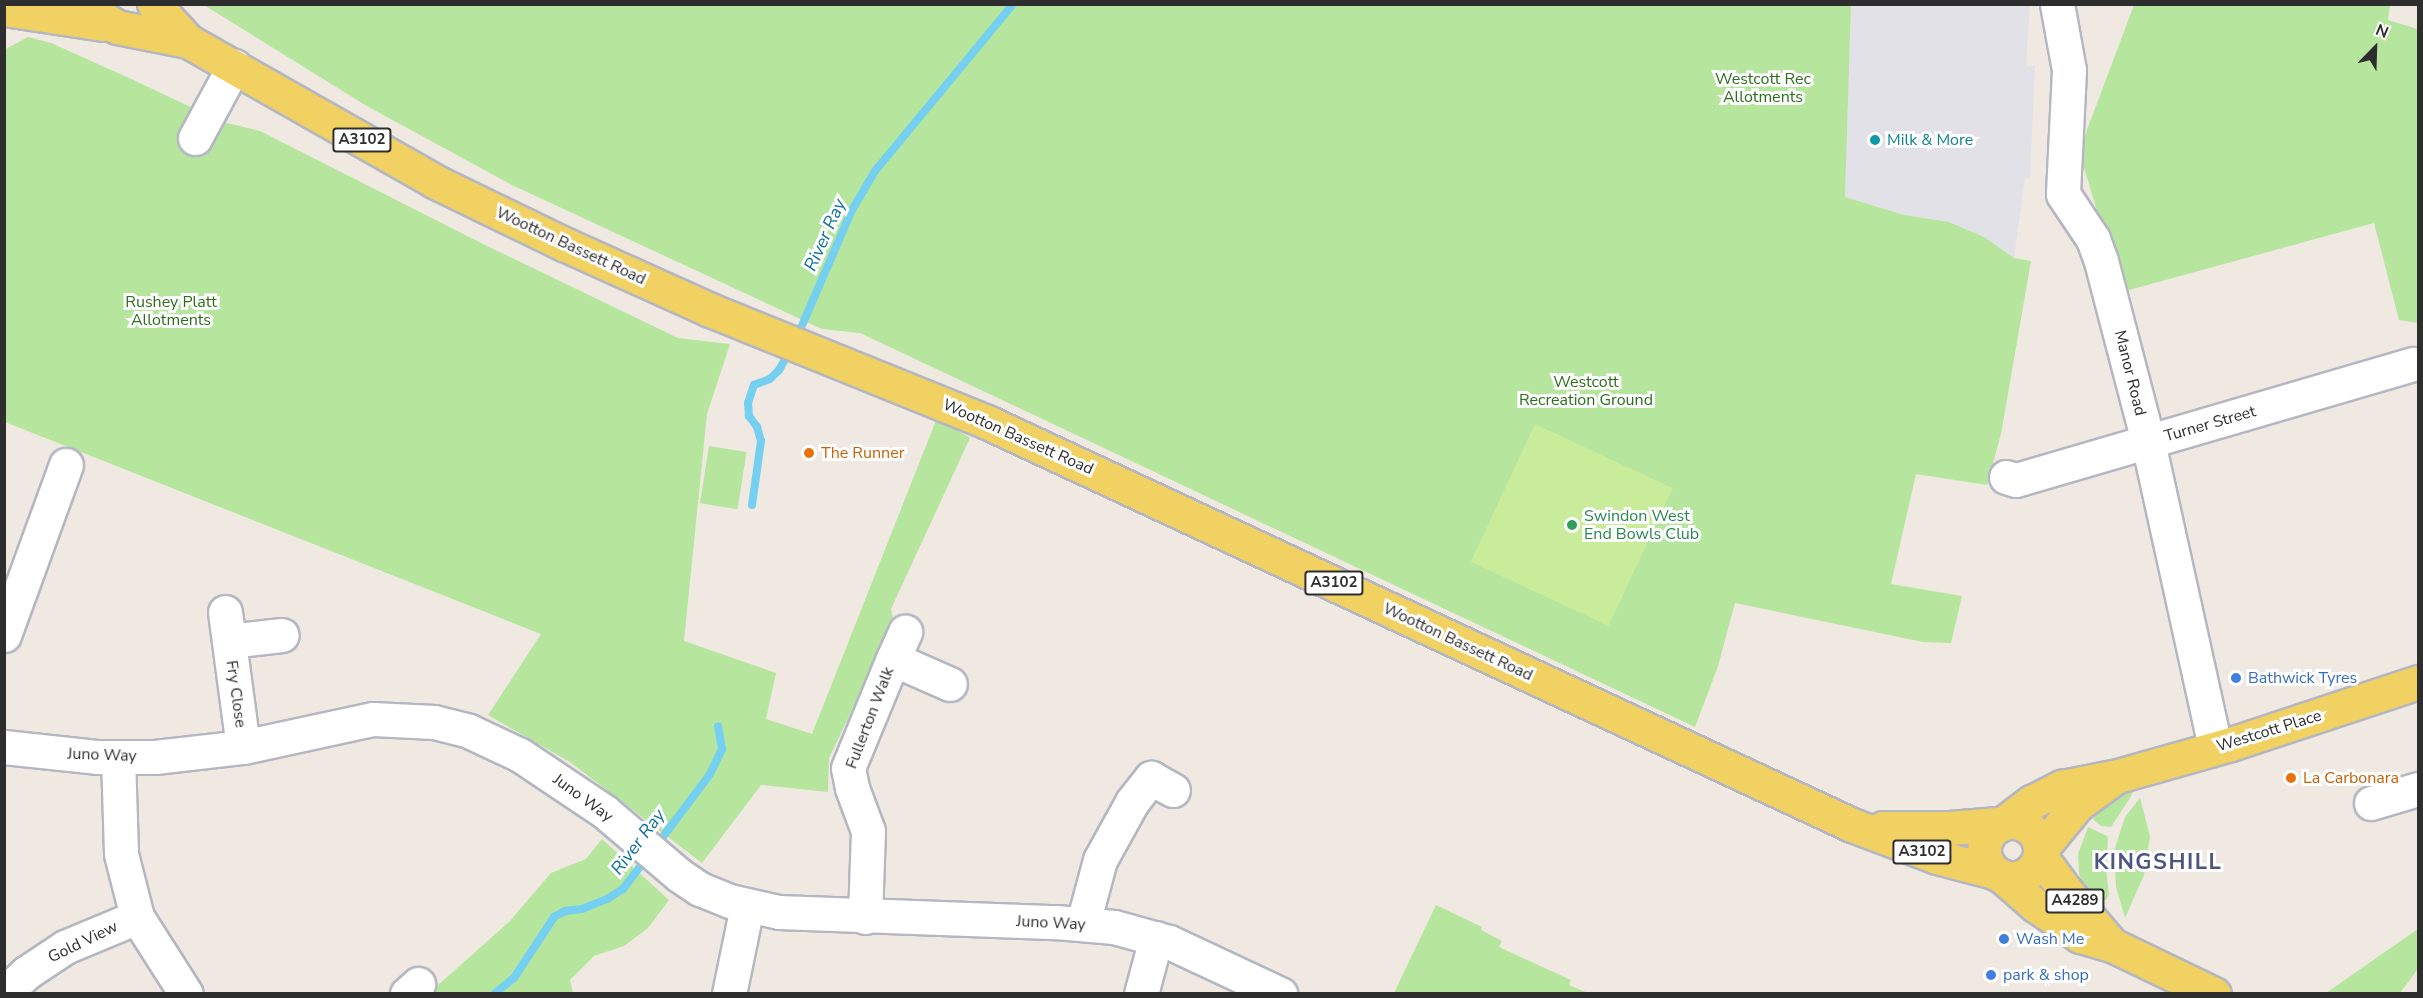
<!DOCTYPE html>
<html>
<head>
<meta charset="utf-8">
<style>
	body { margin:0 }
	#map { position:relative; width:2423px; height:998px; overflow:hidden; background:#efe9e1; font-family:"Nunito Sans",sans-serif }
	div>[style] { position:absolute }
	.industrial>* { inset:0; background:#e3e1e8 }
	.green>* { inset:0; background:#b6e59e; transform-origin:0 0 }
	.pitch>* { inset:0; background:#c9ec9a; transform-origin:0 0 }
	.stream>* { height:8px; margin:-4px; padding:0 4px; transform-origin:4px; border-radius:4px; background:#75cff0 }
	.roads { filter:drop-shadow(2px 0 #b4b7c1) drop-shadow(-2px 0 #b4b7c1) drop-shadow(0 2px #b4b7c1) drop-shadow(0 -2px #b4b7c1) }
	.minor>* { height:33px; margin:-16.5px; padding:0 16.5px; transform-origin:16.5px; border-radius:16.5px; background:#fff }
	.major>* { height:33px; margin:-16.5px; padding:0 16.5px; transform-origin:16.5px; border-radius:16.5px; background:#f2d163 }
	.major>.ring { margin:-16.5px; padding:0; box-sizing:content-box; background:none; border:33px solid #f2d163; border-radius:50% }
	.dots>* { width:16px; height:16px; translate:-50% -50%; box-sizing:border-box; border:3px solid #fff; border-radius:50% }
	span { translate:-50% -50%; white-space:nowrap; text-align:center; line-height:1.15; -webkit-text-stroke:6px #fff; paint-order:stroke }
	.shield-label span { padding:2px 4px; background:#fff; border:2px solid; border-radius:4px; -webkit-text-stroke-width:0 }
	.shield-label { font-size:15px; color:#2e2e2e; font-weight:700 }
	.park-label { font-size:16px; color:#2c6e1b }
	.culture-label { font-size:16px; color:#0d838f }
	.left { translate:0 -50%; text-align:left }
	.street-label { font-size:16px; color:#2e2e2e }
	.food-label { font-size:16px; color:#c56008 }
	.leisure-label { font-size:16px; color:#27864d }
	.shop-label { font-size:16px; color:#366cbe }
	.water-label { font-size:18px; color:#0d6fa3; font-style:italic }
	.district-label { font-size:22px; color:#4d5680; font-weight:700; letter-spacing:1.5px }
	.frame { position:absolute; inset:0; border:6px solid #2e2e2e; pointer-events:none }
	.north { position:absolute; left:2345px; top:18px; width:60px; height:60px; -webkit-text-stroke:4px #fff; paint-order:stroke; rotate:23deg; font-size:16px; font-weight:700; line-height:24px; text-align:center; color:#2e2e2e }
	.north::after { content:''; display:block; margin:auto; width:21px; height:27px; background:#2e2e2e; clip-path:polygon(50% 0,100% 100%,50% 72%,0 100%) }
</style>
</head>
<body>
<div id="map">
	<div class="industrial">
		<div style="clip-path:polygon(1851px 5px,2030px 5px,2026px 66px,2035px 66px,2030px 178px,2025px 178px,2014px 258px,1984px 237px,1949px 222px,1904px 215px,1845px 197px)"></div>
	</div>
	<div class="green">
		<div style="clip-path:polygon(204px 5px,1851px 5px,1845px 197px,1904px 215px,1949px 222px,1984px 237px,2014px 258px,2031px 261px,2001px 434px,1987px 485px,1916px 474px,1891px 584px,1962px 596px,1951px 643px,1923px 642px,1735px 603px,1718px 666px,1695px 727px,860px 333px,822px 329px,512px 185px,365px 105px)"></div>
		<div style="clip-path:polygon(2134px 5px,2390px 5px,2388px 20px,2418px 29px,2418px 323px,2399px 320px,2374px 223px,2129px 290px,2120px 287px,2079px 151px)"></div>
		<div style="clip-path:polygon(28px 37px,51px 43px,129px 78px,199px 111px,212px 124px,223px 122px,260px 131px,487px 246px,678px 338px,730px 344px,707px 414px,684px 641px,776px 673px,766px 719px,812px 734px,937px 418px,970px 438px,891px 609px,894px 623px,829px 758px,828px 792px,761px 785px,702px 863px,570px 762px,488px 715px,541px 634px,5px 422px,4px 50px)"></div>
		<div style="left:709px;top:446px;width:38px;height:58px;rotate:9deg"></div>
		<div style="clip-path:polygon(2131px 789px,2133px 792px,2130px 798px,2111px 827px,2101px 826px,2093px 819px,2108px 802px)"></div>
		<div style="clip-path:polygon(2140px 798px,2150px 836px,2144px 875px,2125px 918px,2116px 887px,2114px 851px,2125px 817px)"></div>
		<div style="clip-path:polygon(2088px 827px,2107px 836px,2108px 839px,2106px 869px,2109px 895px,2106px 900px,2091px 901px,2079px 874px,2078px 854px)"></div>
		<div style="clip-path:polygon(602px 839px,669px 900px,648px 928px,624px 946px,594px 956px,570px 980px,573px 993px,428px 994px,510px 921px,551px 873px,586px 859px)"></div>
		<div style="clip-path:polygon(1436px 905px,1482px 927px,1481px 930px,1502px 941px,1499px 947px,1571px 980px,1569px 985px,1588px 993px,1394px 993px)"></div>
		<div style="clip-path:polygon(2418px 929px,2418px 969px,2400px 993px,2326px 993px)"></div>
	</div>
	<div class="pitch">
		<div style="left:1535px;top:424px;width:152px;height:152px;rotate:25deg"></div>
	</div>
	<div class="stream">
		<div style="left:797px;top:337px;width:138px;rotate:-66.6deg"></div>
		<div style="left:852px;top:210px;width:45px;rotate:-59.5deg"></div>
		<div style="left:875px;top:171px;width:217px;rotate:-50.4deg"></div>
		<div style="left:752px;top:505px;width:65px;rotate:-82deg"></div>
		<div style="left:761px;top:441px;width:15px;rotate:-106deg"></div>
		<div style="left:757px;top:427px;width:14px;rotate:-126deg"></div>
		<div style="left:749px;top:416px;width:13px;rotate:-94deg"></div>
		<div style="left:748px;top:403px;width:19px;rotate:-72deg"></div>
		<div style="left:754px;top:385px;width:17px;rotate:-21deg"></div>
		<div style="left:770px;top:379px;width:13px;rotate:-45deg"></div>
		<div style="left:779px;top:370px;width:24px;rotate:-60deg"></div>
		<div style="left:656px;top:846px;width:90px;rotate:-53.1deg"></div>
		<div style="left:710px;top:774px;width:28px;rotate:-64deg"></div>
		<div style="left:722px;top:749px;width:23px;rotate:-100deg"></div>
		<div style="left:494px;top:994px;width:26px;rotate:-39deg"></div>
		<div style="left:514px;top:978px;width:73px;rotate:-56.7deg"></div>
		<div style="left:554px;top:917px;width:13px;rotate:-29deg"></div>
		<div style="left:565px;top:911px;width:17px;rotate:-7deg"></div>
		<div style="left:582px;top:909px;width:27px;rotate:-22deg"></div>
		<div style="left:607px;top:899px;width:19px;rotate:-32deg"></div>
		<div style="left:623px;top:889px;width:41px;rotate:-52.9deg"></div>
	</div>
	<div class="roads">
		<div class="minor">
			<div style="left:2057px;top:4px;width:67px;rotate:79.7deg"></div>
			<div style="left:2069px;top:70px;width:124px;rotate:92.8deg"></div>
			<div style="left:2063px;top:194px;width:54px;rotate:56.3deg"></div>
			<div style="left:2093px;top:239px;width:23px;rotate:70deg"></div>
			<div style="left:2101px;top:261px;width:187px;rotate:75.4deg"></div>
			<div style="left:2148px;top:442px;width:313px;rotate:77.6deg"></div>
			<div style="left:195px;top:138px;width:82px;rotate:-61.6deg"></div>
			<div style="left:2006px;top:477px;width:10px;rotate:17deg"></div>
			<div style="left:2016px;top:480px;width:414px;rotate:-16.3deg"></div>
			<div style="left:225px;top:612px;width:136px;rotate:82.4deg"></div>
			<div style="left:4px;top:635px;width:181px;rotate:-70deg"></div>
			<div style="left:229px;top:641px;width:53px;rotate:-6.5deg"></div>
			<div style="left:893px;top:659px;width:30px;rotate:-66deg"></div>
			<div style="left:4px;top:747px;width:95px;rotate:6.1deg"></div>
			<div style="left:98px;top:757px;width:57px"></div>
			<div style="left:155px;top:757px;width:89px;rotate:-6.5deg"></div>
			<div style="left:243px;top:747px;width:133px;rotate:-12.2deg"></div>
			<div style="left:373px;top:719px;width:61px;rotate:2.8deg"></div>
			<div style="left:434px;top:722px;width:36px;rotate:14deg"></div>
			<div style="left:469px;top:731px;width:56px;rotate:25.2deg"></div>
			<div style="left:520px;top:755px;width:102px;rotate:33.8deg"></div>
			<div style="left:605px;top:812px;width:97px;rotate:40.4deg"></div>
			<div style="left:679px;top:875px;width:25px;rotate:34deg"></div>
			<div style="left:700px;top:889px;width:32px;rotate:22deg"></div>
			<div style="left:730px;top:901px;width:50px;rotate:12.7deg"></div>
			<div style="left:779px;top:912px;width:277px;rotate:2.1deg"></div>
			<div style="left:1056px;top:922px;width:58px;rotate:4.9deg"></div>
			<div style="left:1114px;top:927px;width:57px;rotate:15.3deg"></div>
			<div style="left:1169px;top:942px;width:123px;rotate:25.1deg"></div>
			<div style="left:118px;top:757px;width:97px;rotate:88.2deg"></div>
			<div style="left:121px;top:854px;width:65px;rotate:75.7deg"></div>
			<div style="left:137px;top:917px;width:91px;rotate:57.5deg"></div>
			<div style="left:2371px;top:803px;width:49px;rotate:-16.6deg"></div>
			<div style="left:865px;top:917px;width:86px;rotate:-88deg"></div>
			<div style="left:868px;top:831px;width:46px;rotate:-110.4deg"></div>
			<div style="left:852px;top:788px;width:20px;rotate:-101deg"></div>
			<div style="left:848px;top:768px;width:118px;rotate:-67.6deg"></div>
			<div style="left:893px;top:659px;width:62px;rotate:23.7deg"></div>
			<div style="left:1083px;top:923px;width:65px;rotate:-74.9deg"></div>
			<div style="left:1100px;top:860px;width:66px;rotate:-61.1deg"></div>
			<div style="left:1132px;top:802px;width:31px;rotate:-52deg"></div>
			<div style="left:1151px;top:778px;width:25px;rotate:29deg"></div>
			<div style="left:4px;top:993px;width:30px;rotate:-42deg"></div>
			<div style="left:26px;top:973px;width:47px;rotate:-33.7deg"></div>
			<div style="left:65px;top:947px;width:78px;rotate:-22.6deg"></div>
			<div style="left:407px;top:994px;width:15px;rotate:-42deg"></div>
			<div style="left:729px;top:994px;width:90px;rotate:-78.4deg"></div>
			<div style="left:1141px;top:994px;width:58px;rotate:-75deg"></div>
		</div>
		<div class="major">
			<div style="left:78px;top:4px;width:45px;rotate:30.5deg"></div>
			<div style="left:117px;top:27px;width:72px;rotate:11.2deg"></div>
			<div style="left:154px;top:4px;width:50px;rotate:47.4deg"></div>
			<div style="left:188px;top:41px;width:283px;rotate:29.6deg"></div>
			<div style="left:434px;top:181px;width:144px;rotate:25.9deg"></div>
			<div style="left:564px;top:244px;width:160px;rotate:24.3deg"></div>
			<div style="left:710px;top:310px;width:301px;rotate:22deg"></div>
			<div style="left:989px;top:423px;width:952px;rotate:24.98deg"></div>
			<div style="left:1852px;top:825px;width:91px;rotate:20.6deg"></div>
			<div style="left:1937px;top:857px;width:59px;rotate:14.7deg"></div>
			<div style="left:4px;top:9px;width:100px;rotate:8.6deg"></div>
			<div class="ring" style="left:1984px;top:822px;width:23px;height:23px"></div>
			<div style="left:2005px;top:822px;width:34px;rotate:-37deg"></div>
			<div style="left:2032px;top:802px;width:34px;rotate:-27deg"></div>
			<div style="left:2062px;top:787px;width:57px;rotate:-11.1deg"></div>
			<div style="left:2118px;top:776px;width:117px;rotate:-15.8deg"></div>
			<div style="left:2231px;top:744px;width:197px;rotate:-18.3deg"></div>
			<div style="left:1883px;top:828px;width:66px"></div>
			<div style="left:1949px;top:828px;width:49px;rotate:-4.7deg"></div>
			<div style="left:2041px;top:849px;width:57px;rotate:-50.7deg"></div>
			<div style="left:2077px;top:805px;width:42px;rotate:-36.3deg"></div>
			<div style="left:2040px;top:856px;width:42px;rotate:53.7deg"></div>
			<div style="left:2065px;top:890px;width:72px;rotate:49.5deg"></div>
			<div style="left:2002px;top:876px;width:44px;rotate:41.3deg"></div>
			<div style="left:2035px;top:905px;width:55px;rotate:34.6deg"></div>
			<div style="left:2080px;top:936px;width:33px;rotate:16deg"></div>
			<div style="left:2112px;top:945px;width:113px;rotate:25.7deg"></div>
		</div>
	</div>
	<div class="dots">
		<div style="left:1875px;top:140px;background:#0f9aa8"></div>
		<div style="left:809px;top:453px;background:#e8710a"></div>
		<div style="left:1572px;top:525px;background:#2e9e5b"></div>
		<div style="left:2236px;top:678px;background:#3f7fe0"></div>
		<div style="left:2291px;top:778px;background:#e8710a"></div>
		<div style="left:2004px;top:939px;background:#3f7fe0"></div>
		<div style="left:1991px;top:975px;background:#3f7fe0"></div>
	</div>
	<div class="shield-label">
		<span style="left:362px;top:140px">A3102</span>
		<span style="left:1334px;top:583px">A3102</span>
		<span style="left:1922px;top:852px">A3102</span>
		<span style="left:2075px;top:901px">A4289</span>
	</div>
	<div class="park-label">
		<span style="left:1763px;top:88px">Westcott Rec<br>Allotments</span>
		<span style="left:171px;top:311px">Rushey Platt<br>Allotments</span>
		<span style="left:1586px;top:391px">Westcott<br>Recreation Ground</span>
	</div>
	<div class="culture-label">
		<span class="left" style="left:1887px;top:140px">Milk &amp; More</span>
	</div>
	<div class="street-label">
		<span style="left:571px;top:246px;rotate:25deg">Wootton Bassett Road</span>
		<span style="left:2130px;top:373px;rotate:76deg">Manor Road</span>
		<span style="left:2210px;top:424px;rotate:-16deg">Turner Street</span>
		<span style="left:1018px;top:437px;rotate:24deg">Wootton Bassett Road</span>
		<span style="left:1458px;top:642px;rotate:25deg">Wootton Bassett Road</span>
		<span style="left:236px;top:694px;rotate:82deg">Fry Close</span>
		<span style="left:870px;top:718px;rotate:-69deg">Fullerton Walk</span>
		<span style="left:2269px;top:731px;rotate:-17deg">Westcott Place</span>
		<span style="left:102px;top:755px;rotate:2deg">Juno Way</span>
		<span style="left:583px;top:798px;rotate:36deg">Juno Way</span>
		<span style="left:1051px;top:923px;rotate:3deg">Juno Way</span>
		<span style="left:83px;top:942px;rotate:-26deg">Gold View</span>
	</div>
	<div class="food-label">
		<span class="left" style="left:821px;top:453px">The Runner</span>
		<span class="left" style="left:2303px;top:778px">La Carbonara</span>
	</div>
	<div class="leisure-label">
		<span class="left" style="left:1584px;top:525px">Swindon West<br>End Bowls Club</span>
	</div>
	<div class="shop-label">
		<span class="left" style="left:2248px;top:678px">Bathwick Tyres</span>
		<span class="left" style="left:2016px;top:939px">Wash Me</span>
		<span class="left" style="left:2003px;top:975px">park &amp; shop</span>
	</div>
	<div class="water-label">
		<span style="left:825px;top:235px;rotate:-66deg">River Ray</span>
		<span style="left:638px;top:842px;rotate:-53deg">River Ray</span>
	</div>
	<div class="district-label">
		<span style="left:2158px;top:863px">KINGSHILL</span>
	</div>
	<div class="frame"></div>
	<div class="north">N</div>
</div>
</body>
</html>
